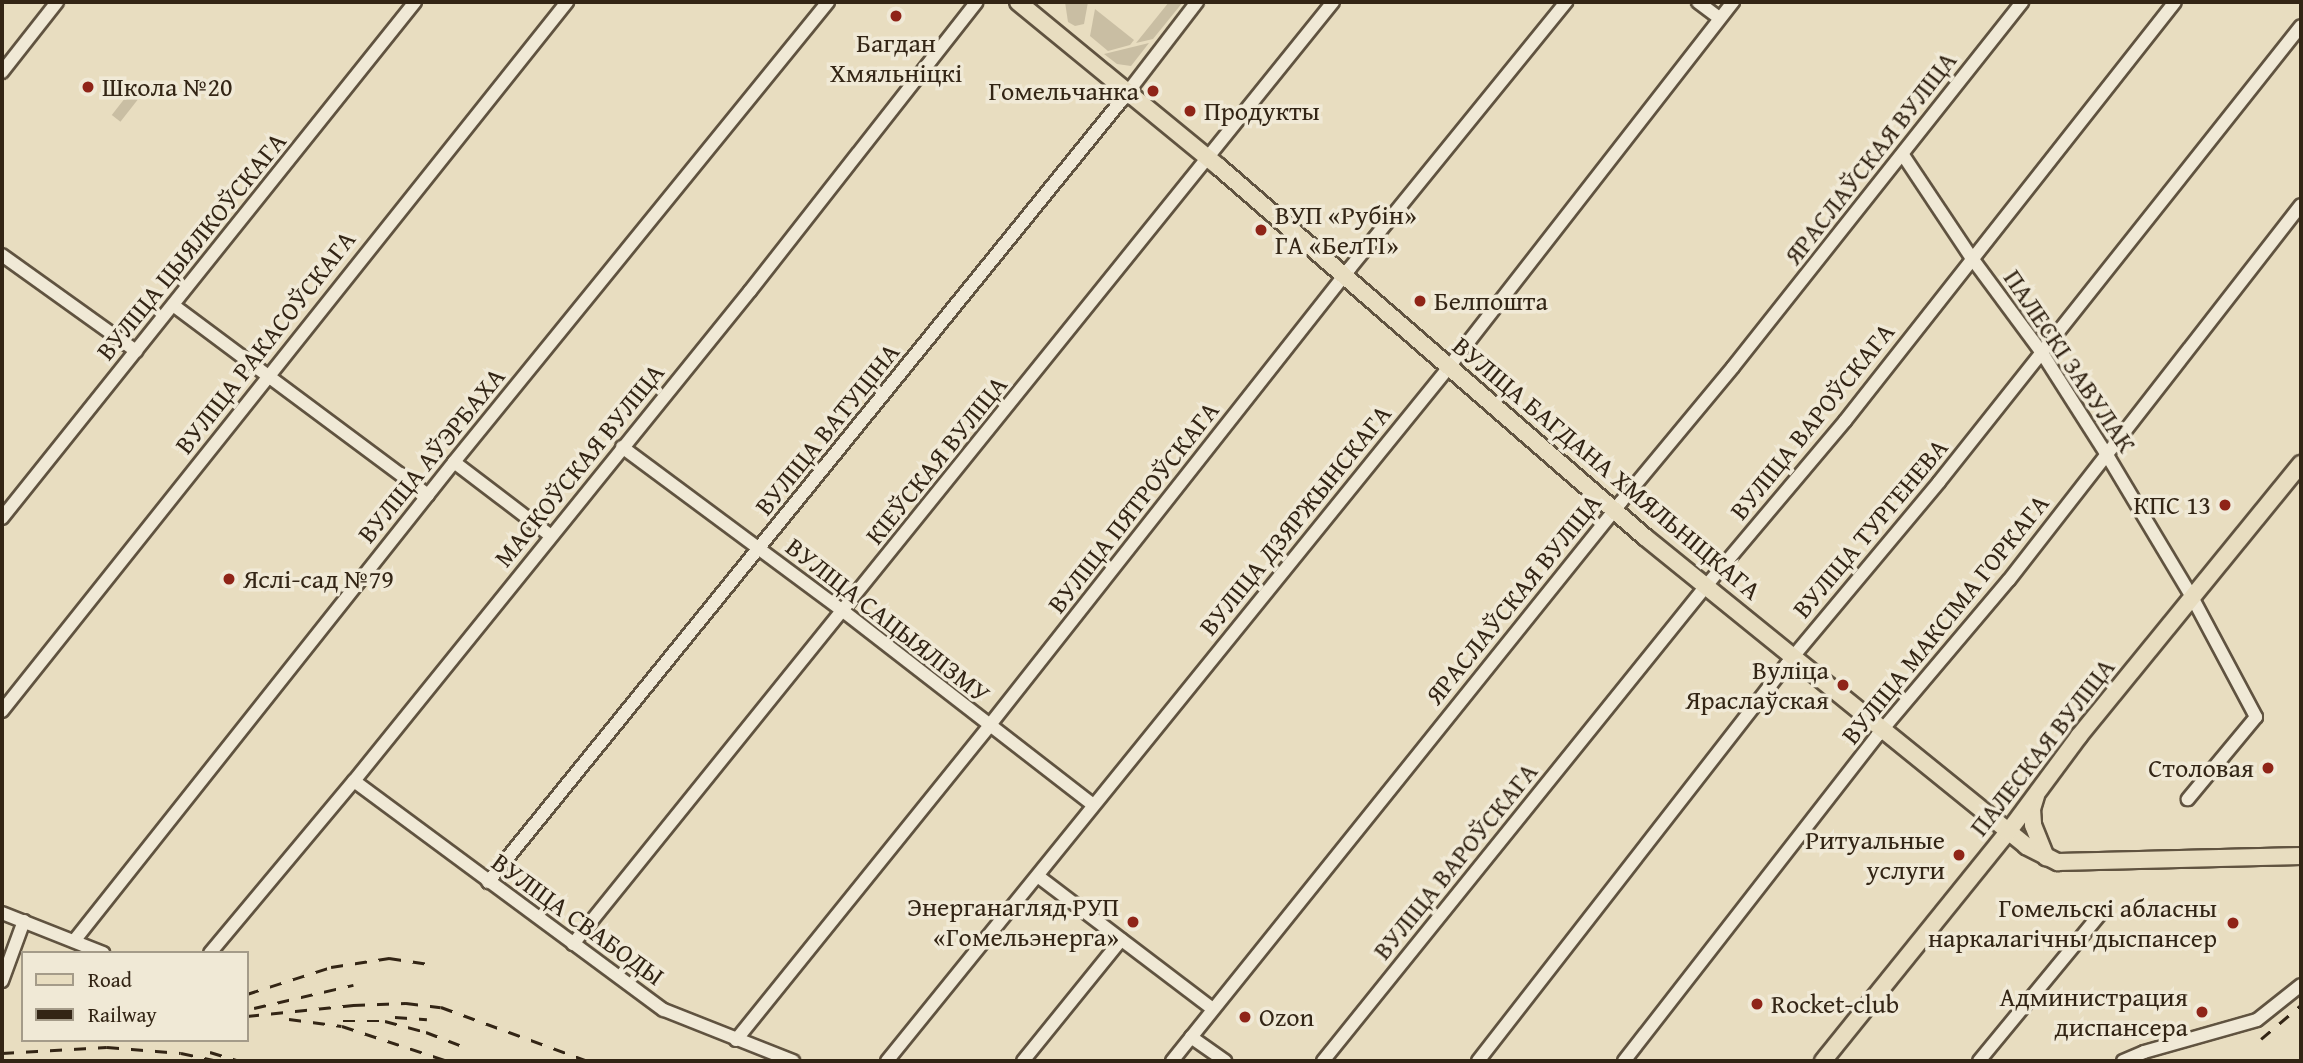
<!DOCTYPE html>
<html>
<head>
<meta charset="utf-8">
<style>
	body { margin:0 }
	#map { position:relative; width:2303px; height:1063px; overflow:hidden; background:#e8ddc0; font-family:"Gentium Book Plus",serif }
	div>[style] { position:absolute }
	.green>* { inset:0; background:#c9bea3; transform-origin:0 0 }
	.roads { filter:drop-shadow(2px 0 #605340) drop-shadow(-2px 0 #605340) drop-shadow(0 2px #605340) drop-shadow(0 -2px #605340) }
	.minor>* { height:12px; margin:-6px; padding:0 6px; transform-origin:6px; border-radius:6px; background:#f0e9d6 }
	.major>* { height:16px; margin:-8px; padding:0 8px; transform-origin:8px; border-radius:8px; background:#e8ddc0 }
	.rail>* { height:2.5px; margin-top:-1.25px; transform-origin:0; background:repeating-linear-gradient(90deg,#332515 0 12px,transparent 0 24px) }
	.dots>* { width:19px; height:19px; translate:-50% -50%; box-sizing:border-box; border:4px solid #f0e9d6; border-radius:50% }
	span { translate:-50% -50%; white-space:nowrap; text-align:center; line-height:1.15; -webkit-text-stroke:7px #f0e9d6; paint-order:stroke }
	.poi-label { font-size:26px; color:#332515 }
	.left { translate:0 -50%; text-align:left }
	.right { translate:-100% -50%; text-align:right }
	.street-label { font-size:26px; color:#332515 }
	.frame { position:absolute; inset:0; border:4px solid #332515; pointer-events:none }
	.legend { position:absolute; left:21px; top:951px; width:228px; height:91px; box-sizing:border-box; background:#f0e9d6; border:2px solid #a49b89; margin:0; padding:9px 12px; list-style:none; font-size:21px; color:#332515 }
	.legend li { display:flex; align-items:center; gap:14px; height:35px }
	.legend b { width:35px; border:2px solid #a49b89 }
</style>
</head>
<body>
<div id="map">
	<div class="green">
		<div style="clip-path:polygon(1065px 2px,1088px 2px,1084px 24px,1075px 26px,1068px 22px)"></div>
		<div style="clip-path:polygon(1169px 2px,1183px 2px,1153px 39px,1136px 43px)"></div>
		<div style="clip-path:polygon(1095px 9px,1134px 40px,1130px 45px,1108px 51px,1090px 36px)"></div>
		<div style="clip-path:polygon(1149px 43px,1131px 66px,1117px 64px,1104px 54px)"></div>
		<div style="left:129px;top:93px;width:11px;height:28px;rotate:38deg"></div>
	</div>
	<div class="roads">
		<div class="minor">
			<div style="left:1698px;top:2px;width:26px;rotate:37deg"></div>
			<div style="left:2px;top:72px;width:89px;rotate:-51.8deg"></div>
			<div style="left:1903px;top:155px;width:123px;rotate:56.3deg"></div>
			<div style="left:1971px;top:257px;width:119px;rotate:53.5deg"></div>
			<div style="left:2042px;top:353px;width:121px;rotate:57.5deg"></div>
			<div style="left:2107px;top:455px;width:165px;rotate:59.1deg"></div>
			<div style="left:2192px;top:597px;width:136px;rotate:61.9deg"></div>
			<div style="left:2256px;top:717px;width:107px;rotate:129.7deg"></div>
			<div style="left:2px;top:255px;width:165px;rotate:35.6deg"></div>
			<div style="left:173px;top:305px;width:318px;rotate:36.7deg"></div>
			<div style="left:622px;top:447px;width:275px;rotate:36.6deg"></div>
			<div style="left:843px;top:611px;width:316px;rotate:37.8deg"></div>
			<div style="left:454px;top:462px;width:122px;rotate:37.3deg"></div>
			<div style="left:2px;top:518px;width:661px;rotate:-51.33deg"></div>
			<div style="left:2px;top:711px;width:907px;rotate:-51.45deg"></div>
			<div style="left:354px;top:781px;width:385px;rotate:36.5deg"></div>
			<div style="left:664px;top:1010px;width:139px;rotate:21.6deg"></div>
			<div style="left:1039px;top:877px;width:218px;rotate:37.2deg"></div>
			<div style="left:488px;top:882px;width:1005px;rotate:-50.98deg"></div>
			<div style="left:1121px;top:101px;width:125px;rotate:-52.5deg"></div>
			<div style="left:2px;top:913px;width:109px;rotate:21.6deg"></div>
			<div style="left:74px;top:941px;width:611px;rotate:-51.57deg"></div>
			<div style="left:454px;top:462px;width:593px;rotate:-50.89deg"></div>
			<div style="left:573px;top:944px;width:1210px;rotate:-51.1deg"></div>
			<div style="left:210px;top:953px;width:224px;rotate:-50.1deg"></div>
			<div style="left:354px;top:781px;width:630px;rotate:-51.06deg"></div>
			<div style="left:750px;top:291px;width:367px;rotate:-51.9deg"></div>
			<div style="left:2px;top:981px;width:64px;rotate:-69.9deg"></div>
			<div style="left:1191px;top:1037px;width:42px;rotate:35.2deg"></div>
			<div style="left:736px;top:1040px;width:403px;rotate:-51.1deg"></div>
			<div style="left:989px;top:726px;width:583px;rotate:-51.75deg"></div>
			<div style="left:1350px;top:268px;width:343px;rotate:-50.9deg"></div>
			<div style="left:887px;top:1061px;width:887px;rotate:-51deg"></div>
			<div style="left:1445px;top:372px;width:469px;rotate:-52.1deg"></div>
			<div style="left:1023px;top:1061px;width:156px;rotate:-51deg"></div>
			<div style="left:1172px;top:1061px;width:717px;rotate:-51.23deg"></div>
			<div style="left:1621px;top:502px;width:175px;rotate:-50.3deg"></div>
			<div style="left:1733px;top:367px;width:466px;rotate:-51.6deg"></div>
			<div style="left:1323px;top:1061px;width:610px;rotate:-51.12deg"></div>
			<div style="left:1706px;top:586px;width:216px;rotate:-49.9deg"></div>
			<div style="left:1845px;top:421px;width:533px;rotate:-51.78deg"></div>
			<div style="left:1478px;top:1061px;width:503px;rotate:-52.11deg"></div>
			<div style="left:1787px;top:664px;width:237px;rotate:-50.1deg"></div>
			<div style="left:1939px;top:482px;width:582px;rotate:-51.56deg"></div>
			<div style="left:1624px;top:1061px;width:412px;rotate:-52.1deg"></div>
			<div style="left:1877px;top:736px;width:204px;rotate:-49.8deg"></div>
			<div style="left:2009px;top:580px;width:475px;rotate:-52.1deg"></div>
			<div style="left:1979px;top:1061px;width:190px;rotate:-50.5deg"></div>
			<div style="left:2123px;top:1061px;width:23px;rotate:-23deg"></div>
			<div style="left:2144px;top:1052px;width:117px;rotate:-15.8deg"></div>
			<div style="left:2257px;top:1020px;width:56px;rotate:-38.5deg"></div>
		</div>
		<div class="major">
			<div style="left:1018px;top:2px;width:260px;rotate:39.4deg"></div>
			<div style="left:1219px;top:167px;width:564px;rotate:40.98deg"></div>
			<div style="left:1645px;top:537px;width:491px;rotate:39deg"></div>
			<div style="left:2026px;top:846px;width:36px;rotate:27deg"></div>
			<div style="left:2058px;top:862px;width:243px;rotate:-1.4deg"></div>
			<div style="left:2036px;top:796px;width:14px;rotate:107deg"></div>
			<div style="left:2032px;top:809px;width:16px;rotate:86deg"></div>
			<div style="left:2033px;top:825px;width:35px;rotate:68deg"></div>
			<div style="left:1823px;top:1061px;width:294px;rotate:-51.1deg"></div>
			<div style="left:2008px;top:832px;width:119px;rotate:-53.5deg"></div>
			<div style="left:2079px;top:736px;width:351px;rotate:-50.8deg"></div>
		</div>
	</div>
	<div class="rail">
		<div style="left:247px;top:994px;width:88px;rotate:-17.8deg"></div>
		<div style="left:331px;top:967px;width:59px;rotate:-8.8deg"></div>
		<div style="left:389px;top:958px;width:47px;rotate:8.7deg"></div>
		<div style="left:254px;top:1008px;width:102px;rotate:-13.1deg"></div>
		<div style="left:247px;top:1016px;width:107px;rotate:-5.9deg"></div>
		<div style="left:353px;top:1005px;width:53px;rotate:-2.2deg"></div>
		<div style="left:406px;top:1003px;width:35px;rotate:7deg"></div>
		<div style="left:441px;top:1007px;width:157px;rotate:20.2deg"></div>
		<div style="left:395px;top:1017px;width:32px;rotate:4deg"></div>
		<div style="left:289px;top:1019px;width:53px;rotate:7.5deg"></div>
		<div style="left:342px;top:1026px;width:112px;rotate:18.3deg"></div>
		<div style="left:343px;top:1021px;width:42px"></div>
		<div style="left:385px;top:1021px;width:42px;rotate:15deg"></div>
		<div style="left:426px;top:1032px;width:42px;rotate:21deg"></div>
		<div style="left:2261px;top:1039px;width:52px;rotate:-40.4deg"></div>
		<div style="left:210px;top:1052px;width:31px;rotate:17deg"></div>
		<div style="left:2px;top:1053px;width:105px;rotate:-3.3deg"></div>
		<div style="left:107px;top:1047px;width:74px;rotate:4.6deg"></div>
		<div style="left:181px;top:1053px;width:38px;rotate:12deg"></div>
	</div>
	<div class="dots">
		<div style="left:896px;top:16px;background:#8f2418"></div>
		<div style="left:88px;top:87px;background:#8f2418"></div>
		<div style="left:1153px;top:91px;background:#8f2418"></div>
		<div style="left:1190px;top:111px;background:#8f2418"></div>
		<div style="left:1261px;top:230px;background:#8f2418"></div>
		<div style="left:1420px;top:301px;background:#8f2418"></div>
		<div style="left:2225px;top:505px;background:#8f2418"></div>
		<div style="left:229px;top:579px;background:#8f2418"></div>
		<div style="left:1843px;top:685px;background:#8f2418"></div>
		<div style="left:2268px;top:768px;background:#8f2418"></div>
		<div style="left:1959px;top:855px;background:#8f2418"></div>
		<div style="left:1133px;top:922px;background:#8f2418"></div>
		<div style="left:2233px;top:923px;background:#8f2418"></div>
		<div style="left:1757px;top:1004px;background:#8f2418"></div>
		<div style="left:2202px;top:1012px;background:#8f2418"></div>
		<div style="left:1245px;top:1017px;background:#8f2418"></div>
	</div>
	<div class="poi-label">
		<span style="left:896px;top:58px">Багдан<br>Хмяльніцкі</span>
		<span class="left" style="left:102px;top:87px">Школа №20</span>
		<span class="right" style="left:1139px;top:91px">Гомельчанка</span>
		<span class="left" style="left:1204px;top:111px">Продукты</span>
		<span class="left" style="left:1275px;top:230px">ВУП «Рубін»<br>ГА «БелТІ»</span>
		<span class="left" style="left:1434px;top:301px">Белпошта</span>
		<span class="right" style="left:2211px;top:505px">КПС 13</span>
		<span class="left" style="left:243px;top:579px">Яслі-сад №79</span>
		<span class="right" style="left:1829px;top:685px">Вуліца<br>Яраслаўская</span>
		<span class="right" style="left:2254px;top:768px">Столовая</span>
		<span class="right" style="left:1945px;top:855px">Ритуальные<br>услуги</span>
		<span class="right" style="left:1119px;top:922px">Энерганагляд РУП<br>«Гомельэнерга»</span>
		<span class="right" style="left:2217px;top:923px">Гомельскі абласны<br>наркалагічны дыспансер</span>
		<span class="right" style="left:2188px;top:1012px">Администрация<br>диспансера</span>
		<span class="left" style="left:1771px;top:1004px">Rocket-club</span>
		<span class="left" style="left:1259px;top:1017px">Ozon</span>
	</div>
	<div class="street-label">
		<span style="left:1870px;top:158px;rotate:-52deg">ЯРАСЛАЎСКАЯ ВУЛІЦА</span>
		<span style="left:191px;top:246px;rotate:-51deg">ВУЛІЦА ЦЫЯЛКОЎСКАГА</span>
		<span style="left:265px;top:342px;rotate:-52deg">ВУЛІЦА РАКАСОЎСКАГА</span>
		<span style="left:2070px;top:361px;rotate:56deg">ПАЛЕСКІ ЗАВУЛАК</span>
		<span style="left:1812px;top:421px;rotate:-51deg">ВУЛІЦА ВАРОЎСКАГА</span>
		<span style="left:827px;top:429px;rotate:-51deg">ВУЛІЦА ВАТУЦІНА</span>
		<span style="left:431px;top:455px;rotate:-51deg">ВУЛІЦА АЎЭРБАХА</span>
		<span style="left:936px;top:460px;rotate:-51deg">КІЕЎСКАЯ ВУЛІЦА</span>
		<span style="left:579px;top:465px;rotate:-51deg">МАСКОЎСКАЯ ВУЛІЦА</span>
		<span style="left:1607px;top:468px;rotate:40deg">ВУЛІЦА БАГДАНА ХМЯЛЬНІЦКАГА</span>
		<span style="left:1133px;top:507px;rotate:-52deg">ВУЛІЦА ПЯТРОЎСКАГА</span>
		<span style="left:1295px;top:520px;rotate:-51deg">ВУЛІЦА ДЗЯРЖЫНСКАГА</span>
		<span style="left:1870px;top:528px;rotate:-50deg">ВУЛІЦА ТУРГЕНЕВА</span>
		<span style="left:1513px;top:599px;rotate:-51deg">ЯРАСЛАЎСКАЯ ВУЛІЦА</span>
		<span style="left:1945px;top:619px;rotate:-51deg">ВУЛІЦА МАКСІМА ГОРКАГА</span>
		<span style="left:888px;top:620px;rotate:38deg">ВУЛІЦА САЦЫЯЛІЗМУ</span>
		<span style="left:2042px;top:747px;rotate:-52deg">ПАЛЕСКАЯ ВУЛІЦА</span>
		<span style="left:1455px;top:861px;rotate:-51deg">ВУЛІЦА ВАРОЎСКАГА</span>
		<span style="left:578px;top:919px;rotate:36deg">ВУЛІЦА СВАБОДЫ</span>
	</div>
	<div class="frame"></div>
	<ul class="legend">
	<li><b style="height:9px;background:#e8ddc0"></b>Road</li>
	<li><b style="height:9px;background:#332515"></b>Railway</li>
	</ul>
</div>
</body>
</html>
